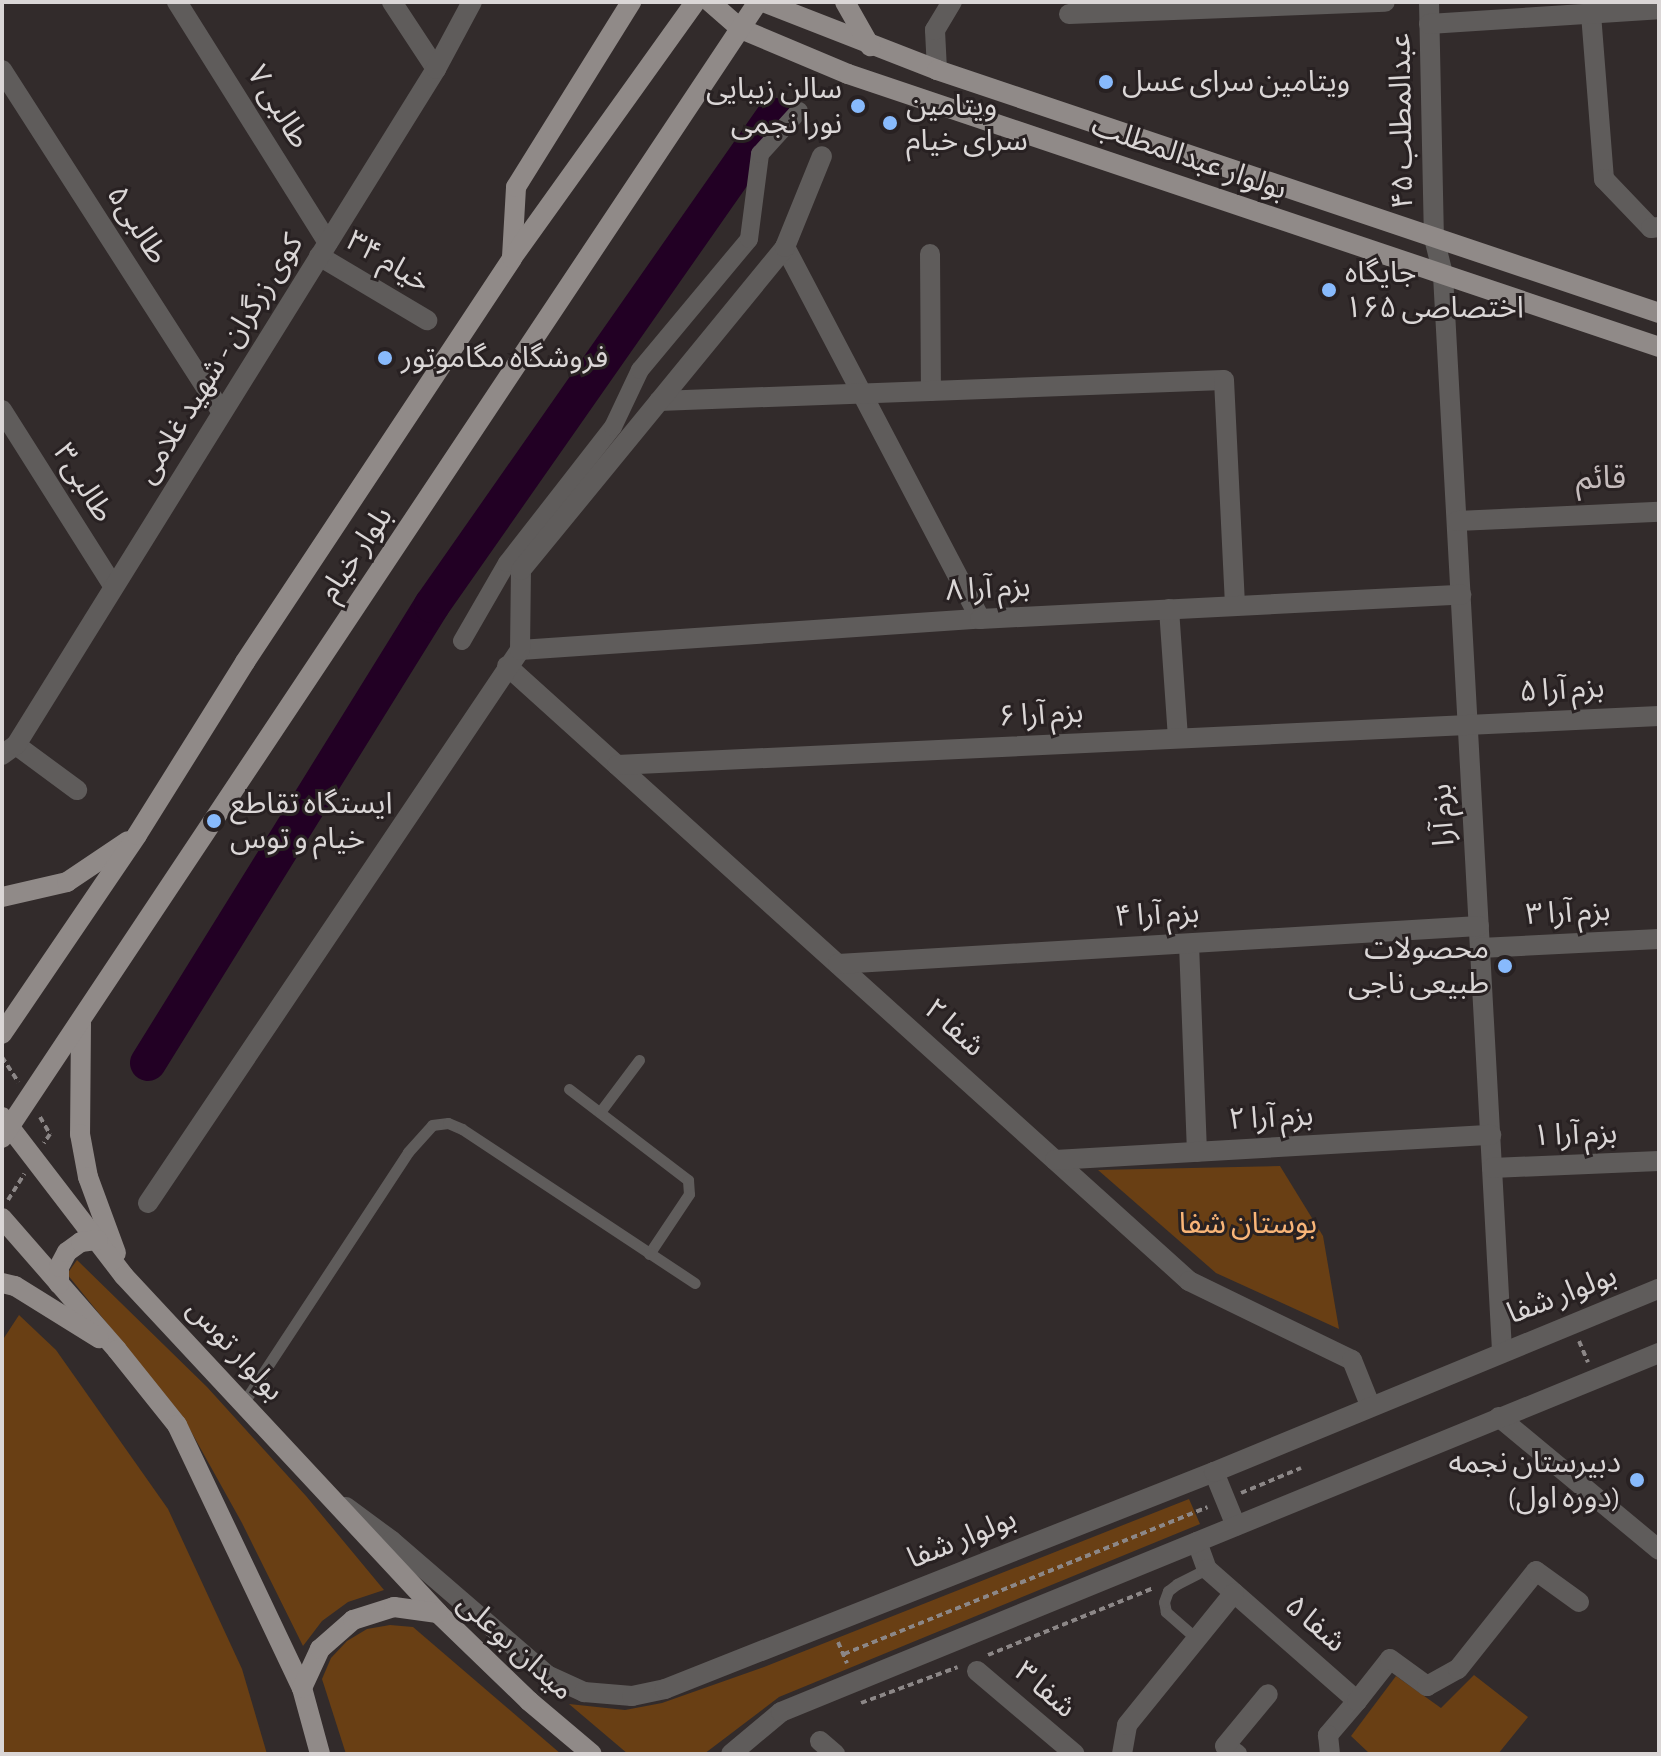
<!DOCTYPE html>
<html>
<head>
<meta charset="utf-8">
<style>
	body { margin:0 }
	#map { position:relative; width:1661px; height:1756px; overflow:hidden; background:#322b2b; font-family:"Alegreya Sans","Noto Sans Arabic",sans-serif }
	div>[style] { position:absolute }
	.green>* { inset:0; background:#693f14 }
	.river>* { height:36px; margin:-18px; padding:0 18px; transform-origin:18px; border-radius:18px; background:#220024 }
	.path>* { height:4px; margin-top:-2px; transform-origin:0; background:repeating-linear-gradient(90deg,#8c8787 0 6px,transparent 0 10px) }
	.service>* { height:11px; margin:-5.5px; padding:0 5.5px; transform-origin:5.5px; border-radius:5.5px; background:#5f5c5b }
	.pedestrian>* { height:18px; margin:-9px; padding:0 9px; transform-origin:9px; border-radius:9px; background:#5f5c5b }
	.minor>* { height:20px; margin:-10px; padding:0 10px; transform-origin:10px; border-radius:10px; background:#5f5c5b }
	.tertiary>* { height:20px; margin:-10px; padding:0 10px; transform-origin:10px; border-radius:10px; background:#5f5c5b }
	.primary>* { height:20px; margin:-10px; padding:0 10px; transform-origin:10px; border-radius:10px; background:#908a88 }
	.dots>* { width:22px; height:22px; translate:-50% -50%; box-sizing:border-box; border:4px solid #282122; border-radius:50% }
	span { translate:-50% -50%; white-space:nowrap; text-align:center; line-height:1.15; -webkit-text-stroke:6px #282122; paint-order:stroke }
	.poi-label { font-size:30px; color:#dad6d6 }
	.left { translate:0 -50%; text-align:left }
	.right { translate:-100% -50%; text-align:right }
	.street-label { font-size:30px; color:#dad6d6 }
	.park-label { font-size:30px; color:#f9b578 }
	.neighbourhood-label { font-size:32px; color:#c5bcbc }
	.frame { position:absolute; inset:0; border:4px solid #dad6d6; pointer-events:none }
</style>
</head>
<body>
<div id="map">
	<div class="green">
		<div style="clip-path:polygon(1280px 1166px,1323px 1236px,1339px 1329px,1216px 1273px,1098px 1170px)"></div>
		<div style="clip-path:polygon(77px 1260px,207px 1387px,306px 1496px,384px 1590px,348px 1602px,322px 1621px,303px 1646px,242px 1523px,183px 1417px,67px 1274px)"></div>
		<div style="clip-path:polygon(19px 1315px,56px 1350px,168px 1509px,242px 1669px,267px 1754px,2px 1754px,2px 1341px)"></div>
		<div style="clip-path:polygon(1189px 1499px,1200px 1524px,779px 1697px,704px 1754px,628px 1754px,569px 1704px,625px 1710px,662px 1703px,764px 1667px)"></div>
		<div style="clip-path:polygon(390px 1625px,413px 1627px,561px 1754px,346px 1754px,322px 1679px,331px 1658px,347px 1641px,367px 1629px)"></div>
		<div style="clip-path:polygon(1474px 1675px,1528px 1717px,1498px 1754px,1370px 1754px,1351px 1736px,1396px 1676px,1441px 1708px)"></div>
	</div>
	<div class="river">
		<div style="left:148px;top:1063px;width:539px;rotate:-58.2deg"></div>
		<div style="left:432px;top:605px;width:597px;rotate:-55.03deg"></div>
	</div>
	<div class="path">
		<div style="left:2px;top:1057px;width:30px;rotate:57deg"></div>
		<div style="left:40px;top:1117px;width:20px;rotate:60deg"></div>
		<div style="left:50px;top:1134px;width:11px;rotate:124deg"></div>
		<div style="left:8px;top:1200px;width:31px;rotate:-58deg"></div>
		<div style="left:1579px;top:1341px;width:23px;rotate:67deg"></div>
		<div style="left:1241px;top:1493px;width:65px;rotate:-22.6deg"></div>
		<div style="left:838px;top:1642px;width:23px;rotate:67deg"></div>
		<div style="left:844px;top:1654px;width:392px;rotate:-22deg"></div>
		<div style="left:988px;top:1655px;width:179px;rotate:-22deg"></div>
		<div style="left:861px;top:1703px;width:103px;rotate:-20.4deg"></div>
	</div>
	<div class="service">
		<div style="left:569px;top:1089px;width:150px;rotate:37.4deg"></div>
		<div style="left:688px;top:1180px;width:14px;rotate:86deg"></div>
		<div style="left:689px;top:1194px;width:72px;rotate:123.7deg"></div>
		<div style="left:600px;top:1112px;width:65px;rotate:-53.1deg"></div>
		<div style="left:244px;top:1402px;width:299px;rotate:-56.7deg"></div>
		<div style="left:408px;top:1152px;width:36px;rotate:-48deg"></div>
		<div style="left:432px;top:1125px;width:16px;rotate:-7deg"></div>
		<div style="left:448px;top:1123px;width:15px;rotate:23deg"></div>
		<div style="left:462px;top:1129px;width:279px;rotate:33.5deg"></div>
		<div style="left:1198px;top:1640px;width:43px;rotate:-138.8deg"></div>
		<div style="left:1166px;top:1612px;width:10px;rotate:-101deg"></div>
		<div style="left:1164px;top:1602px;width:12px;rotate:-70deg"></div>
		<div style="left:1168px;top:1591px;width:11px;rotate:-38deg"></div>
		<div style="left:1177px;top:1584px;width:34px;rotate:-27deg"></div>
	</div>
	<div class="pedestrian">
		<div style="left:462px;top:641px;width:90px;rotate:-60deg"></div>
		<div style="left:507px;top:563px;width:172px;rotate:-52.1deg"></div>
		<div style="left:613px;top:427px;width:63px;rotate:-64.7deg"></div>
		<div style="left:640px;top:370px;width:170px;rotate:-50.2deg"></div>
		<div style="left:749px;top:239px;width:86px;rotate:-82.6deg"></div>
		<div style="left:760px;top:154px;width:58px;rotate:-47.8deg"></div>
	</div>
	<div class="minor">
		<div style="left:177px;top:2px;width:284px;rotate:57.9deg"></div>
		<div style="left:392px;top:2px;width:80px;rotate:56.7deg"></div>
		<div style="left:1429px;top:2px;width:236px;rotate:88.8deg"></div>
		<div style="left:1434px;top:238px;width:38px;rotate:76deg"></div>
		<div style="left:1443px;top:275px;width:1078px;rotate:86.86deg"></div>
		<div style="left:1069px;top:14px;width:316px;rotate:-2.2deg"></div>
		<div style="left:1591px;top:14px;width:166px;rotate:85.5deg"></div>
		<div style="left:1604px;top:179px;width:68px;rotate:46.2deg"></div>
		<div style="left:1651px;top:228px;width:8px;rotate:-7deg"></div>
		<div style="left:1429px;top:24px;width:230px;rotate:-3.7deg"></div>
		<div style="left:2px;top:70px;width:407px;rotate:57.3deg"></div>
		<div style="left:937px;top:70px;width:40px;rotate:-92.9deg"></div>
		<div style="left:935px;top:30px;width:33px;rotate:-59deg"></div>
		<div style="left:785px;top:247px;width:420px;rotate:62.3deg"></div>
		<div style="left:930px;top:254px;width:137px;rotate:89.6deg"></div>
		<div style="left:319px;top:256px;width:126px;rotate:30.7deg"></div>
		<div style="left:659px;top:401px;width:565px;rotate:-2.13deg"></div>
		<div style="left:1224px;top:380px;width:226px;rotate:87.2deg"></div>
		<div style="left:2px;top:410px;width:209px;rotate:57.7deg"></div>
		<div style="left:1457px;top:521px;width:202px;rotate:-2.6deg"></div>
		<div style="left:1169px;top:609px;width:129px;rotate:86deg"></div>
		<div style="left:520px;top:650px;width:461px;rotate:-3.9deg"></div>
		<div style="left:980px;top:619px;width:482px;rotate:-2.9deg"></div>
		<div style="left:507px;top:666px;width:918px;rotate:42.04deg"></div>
		<div style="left:1189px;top:1281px;width:181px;rotate:25.9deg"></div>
		<div style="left:1352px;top:1360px;width:48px;rotate:68.2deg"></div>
		<div style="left:16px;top:745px;width:76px;rotate:36.4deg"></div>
		<div style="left:2px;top:755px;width:17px;rotate:-36deg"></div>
		<div style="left:16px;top:745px;width:796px;rotate:-58.15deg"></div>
		<div style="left:436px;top:69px;width:76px;rotate:-61.8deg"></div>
		<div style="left:617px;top:765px;width:1043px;rotate:-2.69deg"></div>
		<div style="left:1189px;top:944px;width:208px;rotate:87.8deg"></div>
		<div style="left:1480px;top:948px;width:179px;rotate:-2.9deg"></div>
		<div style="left:838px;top:964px;width:642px;rotate:-3.39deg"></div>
		<div style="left:1055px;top:1160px;width:437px;rotate:-3.3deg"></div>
		<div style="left:1492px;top:1168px;width:167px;rotate:-2.4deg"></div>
		<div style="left:148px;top:1203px;width:666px;rotate:-56.07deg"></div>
		<div style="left:520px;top:650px;width:80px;rotate:-89.3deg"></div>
		<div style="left:521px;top:570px;width:417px;rotate:-50.7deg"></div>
		<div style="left:785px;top:247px;width:98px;rotate:-67.9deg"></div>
		<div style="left:1197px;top:1542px;width:29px;rotate:70deg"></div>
		<div style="left:1207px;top:1569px;width:200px;rotate:41.3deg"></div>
		<div style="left:1357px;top:1701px;width:45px;rotate:130.5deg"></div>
		<div style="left:1328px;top:1735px;width:19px;rotate:84deg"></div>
		<div style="left:977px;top:1671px;width:128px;rotate:40.3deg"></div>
		<div style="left:1357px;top:1701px;width:53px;rotate:-51.8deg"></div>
		<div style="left:1390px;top:1659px;width:46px;rotate:36.1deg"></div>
		<div style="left:1427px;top:1686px;width:35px;rotate:-29deg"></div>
		<div style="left:1458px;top:1669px;width:125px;rotate:-51.5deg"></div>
		<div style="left:1536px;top:1571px;width:53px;rotate:35.8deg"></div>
		<div style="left:820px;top:1741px;width:20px;rotate:41deg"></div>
		<div style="left:1122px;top:1754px;width:29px;rotate:-80deg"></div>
		<div style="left:1127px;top:1725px;width:170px;rotate:-51deg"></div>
		<div style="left:1237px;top:1754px;width:14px;rotate:-146deg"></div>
		<div style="left:1225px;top:1746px;width:67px;rotate:-50.4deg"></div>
	</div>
	<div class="tertiary">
		<div style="left:1499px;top:1417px;width:208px;rotate:39.7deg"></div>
		<div style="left:1214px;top:1472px;width:58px;rotate:67.8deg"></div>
		<div style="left:346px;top:1507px;width:57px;rotate:36.5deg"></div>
		<div style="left:392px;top:1541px;width:205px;rotate:40.8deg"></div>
		<div style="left:547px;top:1675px;width:41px;rotate:24.7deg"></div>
		<div style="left:584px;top:1692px;width:48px;rotate:4.8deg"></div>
		<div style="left:632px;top:1696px;width:34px;rotate:-12deg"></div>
		<div style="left:665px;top:1689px;width:590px;rotate:-21.57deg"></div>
		<div style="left:1214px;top:1472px;width:481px;rotate:-22.4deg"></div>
		<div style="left:731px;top:1754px;width:65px;rotate:-40deg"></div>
		<div style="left:781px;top:1712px;width:949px;rotate:-22.24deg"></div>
	</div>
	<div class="primary">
		<div style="left:710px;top:2px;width:41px;rotate:41.1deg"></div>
		<div style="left:741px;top:29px;width:116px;rotate:22.8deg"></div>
		<div style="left:848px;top:74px;width:856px;rotate:18.6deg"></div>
		<div style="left:763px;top:2px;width:187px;rotate:21.3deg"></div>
		<div style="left:937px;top:70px;width:762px;rotate:18.6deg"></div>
		<div style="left:845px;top:2px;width:51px;rotate:60.4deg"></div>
		<div style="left:512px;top:257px;width:70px;rotate:-86.7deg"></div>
		<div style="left:516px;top:187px;width:218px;rotate:-58.1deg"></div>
		<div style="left:2px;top:897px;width:67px;rotate:-13deg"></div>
		<div style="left:67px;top:882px;width:73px;rotate:-33.9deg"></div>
		<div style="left:81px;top:1023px;width:111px;rotate:90.5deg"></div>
		<div style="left:80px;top:1134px;width:44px;rotate:79.5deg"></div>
		<div style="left:88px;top:1177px;width:81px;rotate:69.8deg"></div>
		<div style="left:2px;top:1034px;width:240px;rotate:-55.8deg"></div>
		<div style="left:137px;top:835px;width:204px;rotate:-58deg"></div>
		<div style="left:245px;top:662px;width:484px;rotate:-56.5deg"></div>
		<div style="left:512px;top:258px;width:315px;rotate:-54.4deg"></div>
		<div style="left:2px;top:1117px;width:200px;rotate:52.5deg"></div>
		<div style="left:124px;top:1276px;width:461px;rotate:47deg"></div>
		<div style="left:438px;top:1613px;width:127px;rotate:44deg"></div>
		<div style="left:529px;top:1701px;width:82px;rotate:40.1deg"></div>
		<div style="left:2px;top:1138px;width:1365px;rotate:-56.36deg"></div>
		<div style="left:2px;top:1218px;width:175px;rotate:48.9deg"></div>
		<div style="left:117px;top:1350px;width:96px;rotate:51.3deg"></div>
		<div style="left:177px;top:1425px;width:291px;rotate:64.6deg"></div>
		<div style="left:302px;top:1688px;width:68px;rotate:74.7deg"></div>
		<div style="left:2px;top:1283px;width:13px;rotate:13deg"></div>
		<div style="left:15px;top:1286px;width:99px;rotate:31.8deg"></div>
		<div style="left:59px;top:1284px;width:17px;rotate:-90deg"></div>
		<div style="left:59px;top:1267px;width:17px;rotate:-62deg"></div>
		<div style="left:67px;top:1252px;width:17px;rotate:-36deg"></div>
		<div style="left:81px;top:1242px;width:17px;rotate:-7deg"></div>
		<div style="left:302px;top:1688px;width:43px;rotate:-65.2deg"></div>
		<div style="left:320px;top:1649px;width:44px;rotate:-41.3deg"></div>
		<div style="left:353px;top:1620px;width:43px;rotate:-17.6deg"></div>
		<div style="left:394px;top:1607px;width:44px;rotate:7.8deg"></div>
	</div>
	<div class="dots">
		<div style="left:1106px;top:82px;background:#88bafc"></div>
		<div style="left:858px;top:106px;background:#88bafc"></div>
		<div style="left:890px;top:123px;background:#88bafc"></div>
		<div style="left:1329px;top:290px;background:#88bafc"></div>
		<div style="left:385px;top:358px;background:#88bafc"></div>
		<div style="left:214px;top:821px;background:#88bafc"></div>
		<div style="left:1505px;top:966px;background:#88bafc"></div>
		<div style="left:1637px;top:1480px;background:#88bafc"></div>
	</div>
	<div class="poi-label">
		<span class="left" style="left:1122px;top:82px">ویتامین سرای عسل</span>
		<span class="right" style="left:842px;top:106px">سالن زیبایی<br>نورا نجمی</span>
		<span class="left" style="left:906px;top:123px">ویتامین<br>سرای خیام</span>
		<span class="left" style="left:1345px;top:290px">جایگاه<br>اختصاصی ۱۶۵</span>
		<span class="left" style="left:401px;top:358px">فروشگاه مگاموتور</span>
		<span class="left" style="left:230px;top:821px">ایستگاه تقاطع<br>خیام و توس</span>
		<span class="right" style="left:1489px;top:966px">محصولات<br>طبیعی ناجی</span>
		<span class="right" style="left:1621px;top:1480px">دبیرستان نجمه<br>(دوره اول)</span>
	</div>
	<div class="street-label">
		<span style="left:278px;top:107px;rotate:58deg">طالبی ۷</span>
		<span style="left:1402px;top:121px;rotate:-91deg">عبدالمطلب ۴۵</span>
		<span style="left:1189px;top:158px;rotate:19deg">بولوار عبدالمطلب</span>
		<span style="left:137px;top:225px;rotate:57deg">طالبی۵</span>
		<span style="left:388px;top:262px;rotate:31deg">خیام ۳۴</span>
		<span style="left:220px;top:359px;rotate:-58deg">کوی زرگران - شهید غلامی</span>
		<span style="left:83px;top:483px;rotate:58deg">طالبی۳</span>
		<span style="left:356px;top:554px;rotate:-56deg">بلوار خیام</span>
		<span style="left:988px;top:589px;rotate:-3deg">بزم آرا ۸</span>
		<span style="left:1562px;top:690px;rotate:-3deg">بزم آرا ۵</span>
		<span style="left:1041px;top:715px;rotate:-3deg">بزم آرا ۶</span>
		<span style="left:1443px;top:815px;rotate:-93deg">بزم آرا</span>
		<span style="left:1568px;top:913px;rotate:-3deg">بزم آرا ۳</span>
		<span style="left:1157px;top:915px;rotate:-3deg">بزم آرا ۴</span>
		<span style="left:954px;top:1028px;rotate:42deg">شفا ۲</span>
		<span style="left:1271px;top:1118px;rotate:-3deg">بزم آرا ۲</span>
		<span style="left:1575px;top:1135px;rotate:-2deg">بزم آرا ۱</span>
		<span style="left:1562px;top:1295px;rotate:-21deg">بولوار شفا</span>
		<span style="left:235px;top:1350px;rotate:47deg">بولوار توس</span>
		<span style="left:962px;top:1539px;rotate:-22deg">بولوار شفا</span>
		<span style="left:1315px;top:1624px;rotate:41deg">شفا ۵</span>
		<span style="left:515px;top:1647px;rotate:42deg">میدان بوعلی</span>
		<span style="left:1045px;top:1690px;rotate:40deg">شفا ۳</span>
	</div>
	<div class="park-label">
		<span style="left:1248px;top:1224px">بوستان شفا</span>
	</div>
	<div class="neighbourhood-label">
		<span style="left:1601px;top:478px">قائم</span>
	</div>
	<div class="frame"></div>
</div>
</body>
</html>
